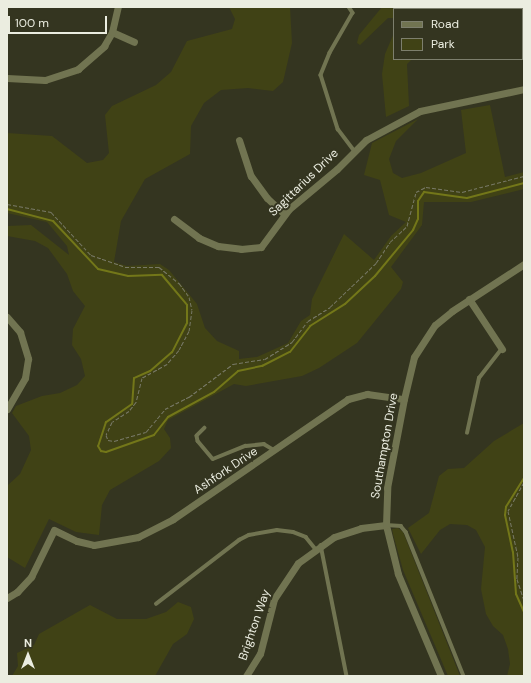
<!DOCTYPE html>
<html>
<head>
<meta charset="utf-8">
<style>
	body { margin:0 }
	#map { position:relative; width:531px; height:683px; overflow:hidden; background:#343520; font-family:"DM Sans",sans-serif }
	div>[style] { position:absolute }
	.green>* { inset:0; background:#404215 }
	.stream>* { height:2px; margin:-1px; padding:0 1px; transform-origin:1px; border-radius:1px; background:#737719 }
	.path>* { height:1px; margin-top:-0.5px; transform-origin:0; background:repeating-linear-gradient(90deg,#787967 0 4px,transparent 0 6px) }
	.lane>* { height:3.5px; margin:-1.75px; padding:0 1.75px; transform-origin:1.75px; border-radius:1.75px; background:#717451 }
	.street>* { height:7px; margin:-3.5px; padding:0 3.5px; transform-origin:3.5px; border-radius:3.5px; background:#717451 }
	span { translate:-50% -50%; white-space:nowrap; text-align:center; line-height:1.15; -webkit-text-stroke:4px #343520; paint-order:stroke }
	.street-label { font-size:12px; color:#ebede0 }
	.frame { position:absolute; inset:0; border:8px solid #ebede0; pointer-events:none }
	.legend { position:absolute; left:393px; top:8px; width:130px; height:52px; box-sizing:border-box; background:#343520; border:1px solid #7d7f6d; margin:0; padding:5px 7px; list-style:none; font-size:12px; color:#ebede0 }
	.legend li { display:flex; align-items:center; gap:8px; height:20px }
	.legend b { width:20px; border:1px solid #7d7f6d }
	.north { position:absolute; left:8px; top:635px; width:40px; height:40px; -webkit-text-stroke:3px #343520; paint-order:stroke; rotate:0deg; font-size:11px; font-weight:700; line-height:16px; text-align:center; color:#ebede0 }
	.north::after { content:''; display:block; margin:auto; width:14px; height:18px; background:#ebede0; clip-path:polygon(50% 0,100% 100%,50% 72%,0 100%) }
	.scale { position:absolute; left:8px; top:16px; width:99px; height:18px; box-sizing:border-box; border:2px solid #ebede0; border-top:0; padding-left:5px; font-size:12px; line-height:14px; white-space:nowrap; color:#ebede0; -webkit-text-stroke:3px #343520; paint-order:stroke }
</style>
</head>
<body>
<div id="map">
	<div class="green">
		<div style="clip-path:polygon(229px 7px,290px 7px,292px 43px,283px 82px,273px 91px,248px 88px,221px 90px,204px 103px,191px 126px,190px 154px,145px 179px,121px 221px,114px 262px,127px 266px,160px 264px,169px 270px,197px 304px,205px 328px,217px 341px,239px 351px,239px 359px,257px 357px,288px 343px,301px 321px,310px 315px,312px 299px,344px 234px,374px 260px,391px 236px,406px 222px,389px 215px,380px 180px,364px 175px,372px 143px,418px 119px,396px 141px,389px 159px,393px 173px,402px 178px,421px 173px,466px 153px,461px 110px,490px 105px,505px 177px,524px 172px,524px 189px,471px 202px,424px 202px,422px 225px,391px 267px,403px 282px,401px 289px,357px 343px,319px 368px,302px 376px,246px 386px,234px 384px,168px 420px,164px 429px,170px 438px,171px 448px,159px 461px,110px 490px,102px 505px,99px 535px,76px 532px,49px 519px,25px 568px,7px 557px,8px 485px,20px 474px,31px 450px,29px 436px,12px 413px,16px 406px,42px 396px,60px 393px,77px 385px,85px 376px,81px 359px,72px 345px,73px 329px,85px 306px,73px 291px,67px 274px,48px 248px,35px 241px,7px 236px,7px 226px,31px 225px,69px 255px,67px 246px,47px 222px,7px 213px,7px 133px,52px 136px,87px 163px,103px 160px,109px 153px,105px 115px,112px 106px,156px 85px,171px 72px,187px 41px,232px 29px,235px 19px)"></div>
		<div style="clip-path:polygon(382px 7px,483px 7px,394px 9px,394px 18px,388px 18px,360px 45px,357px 43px,359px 35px)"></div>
		<div style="clip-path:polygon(394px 33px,394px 59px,412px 59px,407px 64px,409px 106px,386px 117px,382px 74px,385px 54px)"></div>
		<div style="clip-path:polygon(524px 423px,524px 676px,507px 676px,510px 664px,508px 649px,503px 635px,493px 626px,486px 614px,481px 589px,485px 547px,476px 530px,467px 525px,450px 524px,440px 530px,421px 554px,408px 528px,429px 513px,439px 476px,448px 469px,464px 468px,494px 441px)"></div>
		<div style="clip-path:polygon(398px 528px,403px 532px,460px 676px,448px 676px,403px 570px,393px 534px,392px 529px)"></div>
		<div style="clip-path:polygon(178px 602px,191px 607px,194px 619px,187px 634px,173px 644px,155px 676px,12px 676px,18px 666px,17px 653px,34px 645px,39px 634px,90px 605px,117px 619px,146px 619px,166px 612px)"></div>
	</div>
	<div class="stream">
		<div style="left:7px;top:209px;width:48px;rotate:14.6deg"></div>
		<div style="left:53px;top:221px;width:66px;rotate:46.8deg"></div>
		<div style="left:98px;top:269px;width:31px;rotate:13deg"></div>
		<div style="left:128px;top:276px;width:34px;rotate:-2deg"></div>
		<div style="left:162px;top:275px;width:39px;rotate:50deg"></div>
		<div style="left:187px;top:305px;width:18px;rotate:90deg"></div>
		<div style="left:187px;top:323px;width:33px;rotate:117deg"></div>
		<div style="left:172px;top:352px;width:29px;rotate:139deg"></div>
		<div style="left:150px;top:371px;width:17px;rotate:156deg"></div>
		<div style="left:134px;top:378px;width:26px;rotate:94deg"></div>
		<div style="left:132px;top:404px;width:32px;rotate:145deg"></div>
		<div style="left:106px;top:422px;width:25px;rotate:108deg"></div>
		<div style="left:98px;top:446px;width:6px;rotate:59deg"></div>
		<div style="left:101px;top:451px;width:5px;rotate:11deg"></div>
		<div style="left:106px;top:452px;width:51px;rotate:-19.5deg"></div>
		<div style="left:154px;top:435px;width:23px;rotate:-52deg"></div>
		<div style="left:168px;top:417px;width:52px;rotate:-28.5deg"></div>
		<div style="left:214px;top:392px;width:32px;rotate:-41deg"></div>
		<div style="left:238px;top:371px;width:25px;rotate:-12deg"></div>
		<div style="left:262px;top:366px;width:31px;rotate:-27deg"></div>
		<div style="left:290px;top:352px;width:33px;rotate:-52deg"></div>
		<div style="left:310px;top:326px;width:41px;rotate:-32.2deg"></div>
		<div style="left:345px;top:304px;width:41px;rotate:-43deg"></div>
		<div style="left:375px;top:276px;width:60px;rotate:-50.4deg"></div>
		<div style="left:413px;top:230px;width:12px;rotate:-66deg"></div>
		<div style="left:418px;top:219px;width:18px;rotate:-90deg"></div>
		<div style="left:418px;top:201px;width:11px;rotate:-56deg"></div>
		<div style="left:424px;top:192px;width:43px;rotate:7.9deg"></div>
		<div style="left:467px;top:198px;width:59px;rotate:-14.7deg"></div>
		<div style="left:524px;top:478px;width:34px;rotate:122deg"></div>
		<div style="left:506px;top:507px;width:8px;rotate:97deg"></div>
		<div style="left:505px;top:515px;width:38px;rotate:78deg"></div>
		<div style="left:513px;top:552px;width:42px;rotate:85.9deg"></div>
		<div style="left:516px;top:594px;width:20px;rotate:66deg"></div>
	</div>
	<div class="path">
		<div style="left:7px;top:204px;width:45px;rotate:10.3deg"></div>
		<div style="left:51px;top:212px;width:59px;rotate:47.1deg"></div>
		<div style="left:91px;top:255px;width:36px;rotate:19deg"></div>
		<div style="left:125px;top:267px;width:34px"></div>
		<div style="left:159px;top:267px;width:26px;rotate:39deg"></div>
		<div style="left:179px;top:283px;width:17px;rotate:54deg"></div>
		<div style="left:189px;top:297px;width:13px;rotate:77deg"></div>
		<div style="left:192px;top:310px;width:21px;rotate:98deg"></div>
		<div style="left:189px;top:331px;width:21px;rotate:118deg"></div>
		<div style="left:179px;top:350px;width:18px;rotate:131deg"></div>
		<div style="left:167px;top:364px;width:29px;rotate:151deg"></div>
		<div style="left:142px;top:378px;width:25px;rotate:104deg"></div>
		<div style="left:136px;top:402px;width:11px;rotate:128deg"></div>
		<div style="left:129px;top:411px;width:20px;rotate:147deg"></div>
		<div style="left:112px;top:422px;width:14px;rotate:115deg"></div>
		<div style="left:106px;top:435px;width:5px;rotate:68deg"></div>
		<div style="left:108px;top:440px;width:6px;rotate:9deg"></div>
		<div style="left:114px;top:441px;width:33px;rotate:-16deg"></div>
		<div style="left:146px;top:432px;width:30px;rotate:-50deg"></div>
		<div style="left:165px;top:409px;width:27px;rotate:-27deg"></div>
		<div style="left:189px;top:397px;width:55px;rotate:-36.9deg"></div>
		<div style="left:233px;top:364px;width:32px;rotate:-9deg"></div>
		<div style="left:265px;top:359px;width:32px;rotate:-32deg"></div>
		<div style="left:292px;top:342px;width:26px;rotate:-53deg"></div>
		<div style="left:308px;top:321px;width:26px;rotate:-32deg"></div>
		<div style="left:330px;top:307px;width:64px;rotate:-43.7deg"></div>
		<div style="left:376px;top:263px;width:25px;rotate:-56deg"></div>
		<div style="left:390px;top:242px;width:23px;rotate:-43deg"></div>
		<div style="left:407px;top:226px;width:35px;rotate:-75deg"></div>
		<div style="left:416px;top:192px;width:11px;rotate:-27deg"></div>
		<div style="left:426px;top:187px;width:36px;rotate:8deg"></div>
		<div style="left:462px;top:192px;width:64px;rotate:-14.5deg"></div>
		<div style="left:524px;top:482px;width:33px;rotate:119deg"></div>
		<div style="left:508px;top:511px;width:47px;rotate:77.7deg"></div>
		<div style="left:518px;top:557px;width:22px;rotate:93deg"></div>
		<div style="left:517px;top:579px;width:22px;rotate:72deg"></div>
	</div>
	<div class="lane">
		<div style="left:349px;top:7px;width:7px;rotate:56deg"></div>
		<div style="left:353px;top:13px;width:46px;rotate:119.9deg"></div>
		<div style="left:330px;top:53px;width:24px;rotate:112deg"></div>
		<div style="left:321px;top:75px;width:57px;rotate:72.5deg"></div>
		<div style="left:338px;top:129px;width:26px;rotate:53deg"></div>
		<div style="left:205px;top:428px;width:11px;rotate:135deg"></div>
		<div style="left:197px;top:436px;width:5px;rotate:79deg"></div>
		<div style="left:198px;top:441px;width:23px;rotate:50deg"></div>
		<div style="left:213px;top:459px;width:35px;rotate:-22deg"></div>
		<div style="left:246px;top:446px;width:18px;rotate:-6deg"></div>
		<div style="left:264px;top:444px;width:12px;rotate:31deg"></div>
		<div style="left:467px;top:433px;width:56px;rotate:-77.7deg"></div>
		<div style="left:479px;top:378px;width:37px;rotate:-52deg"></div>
		<div style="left:386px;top:525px;width:15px;rotate:4deg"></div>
		<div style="left:401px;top:526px;width:8px;rotate:50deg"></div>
		<div style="left:406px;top:532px;width:155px;rotate:68.1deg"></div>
		<div style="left:321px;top:545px;width:134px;rotate:78.8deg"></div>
		<div style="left:156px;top:604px;width:105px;rotate:-37.6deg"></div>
		<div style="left:239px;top:540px;width:11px;rotate:-27deg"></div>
		<div style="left:249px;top:535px;width:28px;rotate:-10deg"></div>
		<div style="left:277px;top:530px;width:16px;rotate:7deg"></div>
		<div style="left:293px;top:532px;width:14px;rotate:21deg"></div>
		<div style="left:306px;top:537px;width:14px;rotate:51deg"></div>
	</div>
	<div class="street">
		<div style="left:112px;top:32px;width:24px;rotate:24deg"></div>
		<div style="left:7px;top:78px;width:38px;rotate:3deg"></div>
		<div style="left:45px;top:80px;width:35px;rotate:-18deg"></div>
		<div style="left:78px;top:69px;width:35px;rotate:-41deg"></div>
		<div style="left:104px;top:46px;width:16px;rotate:-60deg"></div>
		<div style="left:112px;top:32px;width:26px;rotate:-77deg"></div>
		<div style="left:239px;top:140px;width:38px;rotate:72deg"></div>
		<div style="left:251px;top:176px;width:27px;rotate:54deg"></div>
		<div style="left:267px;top:198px;width:23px;rotate:43deg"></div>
		<div style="left:174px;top:219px;width:31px;rotate:37deg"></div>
		<div style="left:199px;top:238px;width:21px;rotate:23deg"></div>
		<div style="left:218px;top:246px;width:23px;rotate:7deg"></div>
		<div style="left:241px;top:249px;width:20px;rotate:-6deg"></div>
		<div style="left:261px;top:247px;width:47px;rotate:-53.6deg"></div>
		<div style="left:289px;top:209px;width:62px;rotate:-39.8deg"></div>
		<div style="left:337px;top:169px;width:41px;rotate:-45deg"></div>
		<div style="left:366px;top:140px;width:61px;rotate:-28.2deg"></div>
		<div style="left:420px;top:111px;width:106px;rotate:-11.9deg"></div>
		<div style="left:469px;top:299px;width:60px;rotate:56.6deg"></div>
		<div style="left:7px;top:317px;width:20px;rotate:49deg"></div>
		<div style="left:20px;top:332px;width:28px;rotate:73deg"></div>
		<div style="left:28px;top:359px;width:19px;rotate:99deg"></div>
		<div style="left:25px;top:378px;width:36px;rotate:120deg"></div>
		<div style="left:7px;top:598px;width:12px;rotate:-31deg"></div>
		<div style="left:17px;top:592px;width:21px;rotate:-47deg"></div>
		<div style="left:31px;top:577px;width:52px;rotate:-63.9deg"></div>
		<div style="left:54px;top:530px;width:25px;rotate:26deg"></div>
		<div style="left:77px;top:541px;width:17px;rotate:13deg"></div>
		<div style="left:94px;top:545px;width:45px;rotate:-10.3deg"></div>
		<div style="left:138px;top:537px;width:39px;rotate:-27deg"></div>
		<div style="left:173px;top:519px;width:212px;rotate:-34.4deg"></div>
		<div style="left:348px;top:399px;width:20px;rotate:-15deg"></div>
		<div style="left:367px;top:394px;width:37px;rotate:8deg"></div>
		<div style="left:246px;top:676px;width:26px;rotate:-58deg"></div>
		<div style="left:260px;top:654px;width:57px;rotate:-75.7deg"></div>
		<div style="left:274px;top:599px;width:43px;rotate:-56.3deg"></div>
		<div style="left:298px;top:563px;width:44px;rotate:-35.8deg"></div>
		<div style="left:334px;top:537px;width:28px;rotate:-18deg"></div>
		<div style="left:361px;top:528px;width:25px;rotate:-7deg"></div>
		<div style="left:441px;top:676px;width:111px;rotate:-112.9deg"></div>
		<div style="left:398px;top:574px;width:50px;rotate:-103.8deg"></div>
		<div style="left:386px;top:525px;width:37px;rotate:-88deg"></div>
		<div style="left:387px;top:488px;width:91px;rotate:-79.2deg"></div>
		<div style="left:404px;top:399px;width:43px;rotate:-76.6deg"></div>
		<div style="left:414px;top:357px;width:38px;rotate:-57deg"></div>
		<div style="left:435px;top:325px;width:22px;rotate:-39deg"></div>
		<div style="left:452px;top:311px;width:86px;rotate:-33.1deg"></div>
	</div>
	<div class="street-label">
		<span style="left:304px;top:183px;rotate:-44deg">Sagittarius Drive</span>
		<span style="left:385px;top:446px;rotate:-80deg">Southampton Drive</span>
		<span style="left:226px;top:471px;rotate:-34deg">Ashfork Drive</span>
		<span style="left:255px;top:625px;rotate:-71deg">Brighton Way</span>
	</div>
	<div class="frame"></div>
	<ul class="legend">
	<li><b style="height:5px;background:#717451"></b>Road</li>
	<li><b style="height:11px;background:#404215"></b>Park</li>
	</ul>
	<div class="north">N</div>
	<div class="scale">100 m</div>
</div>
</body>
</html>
